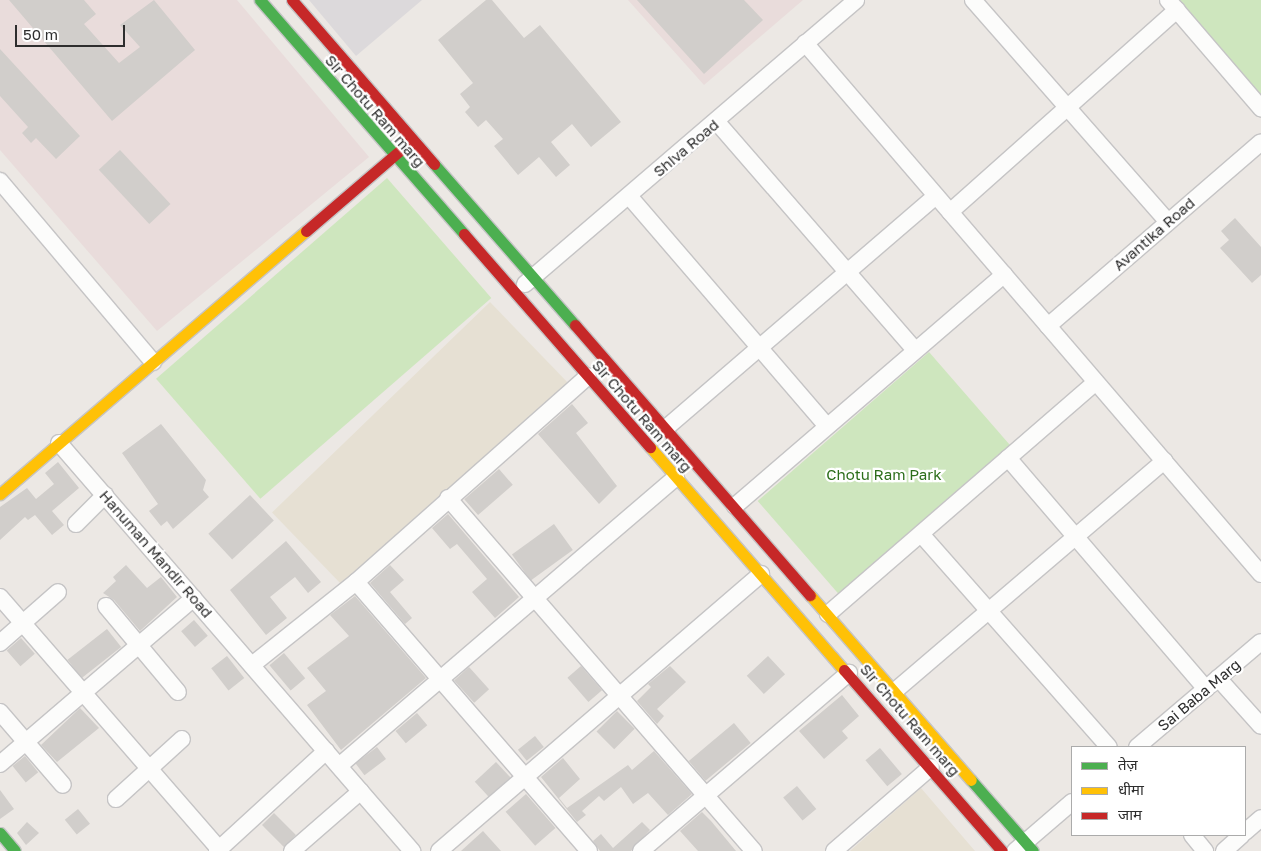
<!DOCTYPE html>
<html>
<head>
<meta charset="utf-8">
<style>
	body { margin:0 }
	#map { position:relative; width:1261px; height:851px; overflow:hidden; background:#ece8e4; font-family:"Golos Text","Noto Sans Devanagari",sans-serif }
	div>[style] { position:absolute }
	.industrial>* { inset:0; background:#dcd9db }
	.education>* { inset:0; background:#e6e0d3; transform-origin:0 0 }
	.medical>* { inset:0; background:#e9dcdb }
	.green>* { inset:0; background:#cee6be; transform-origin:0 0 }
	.building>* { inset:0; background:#d1cecb; transform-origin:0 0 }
	.roads { filter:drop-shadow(1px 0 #c5c4c5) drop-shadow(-1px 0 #c5c4c5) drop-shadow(0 1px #c5c4c5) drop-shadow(0 -1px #c5c4c5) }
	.street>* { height:16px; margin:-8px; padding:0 8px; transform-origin:8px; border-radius:8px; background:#fcfcfb }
	.fast>* { height:11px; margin:-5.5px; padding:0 5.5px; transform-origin:5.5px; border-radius:5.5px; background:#4caf50 }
	.slow>* { height:11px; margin:-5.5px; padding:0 5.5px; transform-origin:5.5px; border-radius:5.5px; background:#ffc107 }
	.jam>* { height:11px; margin:-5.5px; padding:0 5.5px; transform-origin:5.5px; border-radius:5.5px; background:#c62828 }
	span { translate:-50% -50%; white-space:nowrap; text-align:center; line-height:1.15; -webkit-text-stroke:4.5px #fff; paint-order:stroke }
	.street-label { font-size:15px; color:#2e2e2e }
	.park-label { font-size:15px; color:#2c6e1b }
	.legend { position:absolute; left:1071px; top:746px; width:175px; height:90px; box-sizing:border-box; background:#fff; border:1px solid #ababab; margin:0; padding:6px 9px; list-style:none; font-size:15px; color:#2e2e2e }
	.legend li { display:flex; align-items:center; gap:10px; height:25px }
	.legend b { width:25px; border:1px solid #ababab }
	.scale { position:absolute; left:15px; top:25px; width:110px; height:22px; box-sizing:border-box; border:2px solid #2e2e2e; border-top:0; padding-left:6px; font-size:15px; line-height:18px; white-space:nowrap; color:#2e2e2e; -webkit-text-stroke:4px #fff; paint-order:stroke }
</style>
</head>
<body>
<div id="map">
	<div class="industrial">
		<div style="clip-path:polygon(309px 0,422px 0,356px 56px)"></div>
	</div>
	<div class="education">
		<div style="left:490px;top:302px;width:117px;height:303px;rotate:46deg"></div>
		<div style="clip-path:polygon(921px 788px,975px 851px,850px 851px)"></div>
	</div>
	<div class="medical">
		<div style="clip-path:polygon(0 0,237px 0,369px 157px,157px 331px,0 150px)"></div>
		<div style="clip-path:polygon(628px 0,803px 0,704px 85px)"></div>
	</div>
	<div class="green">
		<div style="clip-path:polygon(1179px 0,1261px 0,1261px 95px)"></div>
		<div style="left:387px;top:178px;width:159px;height:306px;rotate:49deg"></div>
		<div style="left:929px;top:352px;width:126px;height:227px;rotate:49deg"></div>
	</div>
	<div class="building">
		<div style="clip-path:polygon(9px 0,84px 0,96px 14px,84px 24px,119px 63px,140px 47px,120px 25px,154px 0,195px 50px,112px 121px)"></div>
		<div style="clip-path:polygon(486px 0,492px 0,524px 38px,540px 25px,621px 122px,591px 147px,572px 124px,551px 142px,570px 165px,556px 177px,539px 157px,518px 175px,494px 146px,503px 139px,486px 120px,478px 127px,465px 112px,470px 107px,460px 94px,473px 83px,438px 40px)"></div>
		<div style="clip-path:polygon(637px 0,744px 0,763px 20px,704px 74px)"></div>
		<div style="clip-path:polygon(0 49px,80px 136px,56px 159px,36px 138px,31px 143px,22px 133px,28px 127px,0 96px)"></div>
		<div style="left:120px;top:150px;width:74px;height:29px;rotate:47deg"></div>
		<div style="clip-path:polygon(1235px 218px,1261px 247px,1261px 275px,1252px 283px,1220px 248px,1229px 240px,1221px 231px)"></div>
		<div style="clip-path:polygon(572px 404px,588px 423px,576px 433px,617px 486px,599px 504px,538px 434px)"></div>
		<div style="clip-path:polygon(161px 424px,206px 480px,203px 490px,209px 497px,173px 529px,167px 521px,161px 526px,149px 511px,158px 504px,122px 453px)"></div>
		<div style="clip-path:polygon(58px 462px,79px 488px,52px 511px,64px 525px,52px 535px,35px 515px,28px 520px,25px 517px,0 540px,0 507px,27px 488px,36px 499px,54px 484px,45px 473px)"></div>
		<div style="left:499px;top:469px;width:21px;height:46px;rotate:49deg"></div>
		<div style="left:250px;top:495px;width:35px;height:57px;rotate:47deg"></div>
		<div style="clip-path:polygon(448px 514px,519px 597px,495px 618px,472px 592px,487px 579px,457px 544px,450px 549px,432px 528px)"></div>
		<div style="left:554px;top:524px;width:32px;height:52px;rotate:54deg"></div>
		<div style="clip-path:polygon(286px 541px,321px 582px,308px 593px,295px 577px,270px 597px,287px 618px,266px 635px,230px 590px)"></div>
		<div style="clip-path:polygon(126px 565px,147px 588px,161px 577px,177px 597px,140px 631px,114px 600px,103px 593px,116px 581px,113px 577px)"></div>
		<div style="clip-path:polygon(390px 565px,404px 580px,390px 592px,412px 618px,405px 624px,370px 583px)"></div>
		<div style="clip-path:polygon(355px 596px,426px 678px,341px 750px,307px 705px,326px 691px,307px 668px,349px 636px,330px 615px)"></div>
		<div style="left:194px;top:620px;width:21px;height:17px;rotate:49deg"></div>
		<div style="left:107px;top:629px;width:23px;height:50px;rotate:52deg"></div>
		<div style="left:21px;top:638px;width:21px;height:19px;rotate:49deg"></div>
		<div style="left:284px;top:653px;width:33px;height:19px;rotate:50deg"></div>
		<div style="left:227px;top:656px;width:28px;height:20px;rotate:52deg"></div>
		<div style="left:768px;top:656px;width:25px;height:29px;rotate:47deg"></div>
		<div style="left:581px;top:666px;width:32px;height:18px;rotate:49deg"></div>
		<div style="clip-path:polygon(670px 666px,686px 682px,657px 709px,664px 716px,657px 724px,637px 701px,651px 687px,648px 684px)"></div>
		<div style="left:469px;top:667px;width:30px;height:20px;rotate:48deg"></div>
		<div style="clip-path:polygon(842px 695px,859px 716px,842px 731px,848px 738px,824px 759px,799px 731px)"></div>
		<div style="clip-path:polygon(80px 708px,99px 728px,57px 762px,41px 745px)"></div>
		<div style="left:617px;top:711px;width:25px;height:29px;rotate:45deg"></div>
		<div style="left:417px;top:713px;width:16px;height:28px;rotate:50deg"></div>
		<div style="left:734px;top:723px;width:26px;height:59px;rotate:50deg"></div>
		<div style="left:535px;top:736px;width:14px;height:22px;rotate:51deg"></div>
		<div style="left:377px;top:747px;width:15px;height:27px;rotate:53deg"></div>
		<div style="left:880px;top:748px;width:34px;height:19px;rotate:50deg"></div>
		<div style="clip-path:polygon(654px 751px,692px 794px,668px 815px,648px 793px,633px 804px,621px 787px,604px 801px,599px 796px,582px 811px,586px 815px,577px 822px,541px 777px,563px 758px,580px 779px,559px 798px,567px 808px,628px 765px,632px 770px)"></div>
		<div style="left:25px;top:756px;width:21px;height:16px;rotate:51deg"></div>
		<div style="left:496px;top:762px;width:21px;height:29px;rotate:47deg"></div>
		<div style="left:797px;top:786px;width:30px;height:18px;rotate:50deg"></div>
		<div style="clip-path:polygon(0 790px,14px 809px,0 819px)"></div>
		<div style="left:526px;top:794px;width:45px;height:27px;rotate:49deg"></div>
		<div style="left:78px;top:809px;width:19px;height:17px;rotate:51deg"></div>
		<div style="clip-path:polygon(702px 812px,711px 821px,736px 851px,698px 851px,680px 831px)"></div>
		<div style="left:274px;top:813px;width:31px;height:17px;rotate:45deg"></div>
		<div style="clip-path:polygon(27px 822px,39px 833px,26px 845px,17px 833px)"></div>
		<div style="clip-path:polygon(642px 822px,650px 830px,631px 851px,600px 851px,593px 841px,601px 834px,613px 848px)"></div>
		<div style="clip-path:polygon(483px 831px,501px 851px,461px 851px)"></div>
	</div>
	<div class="roads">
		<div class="street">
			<div style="left:973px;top:0;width:295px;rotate:48.7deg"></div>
			<div style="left:1168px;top:0;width:143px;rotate:49.3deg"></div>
			<div style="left:805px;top:43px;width:700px;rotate:49.35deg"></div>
			<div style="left:716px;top:121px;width:303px;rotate:49deg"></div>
			<div style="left:0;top:181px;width:237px;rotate:49.8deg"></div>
			<div style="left:629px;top:196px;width:303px;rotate:49.3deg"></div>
			<div style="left:950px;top:212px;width:304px;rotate:-41.7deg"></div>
			<div style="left:525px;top:284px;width:436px;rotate:-40.6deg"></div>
			<div style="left:1048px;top:326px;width:281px;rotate:-40.8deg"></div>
			<div style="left:666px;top:428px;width:356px;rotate:-40.7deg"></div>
			<div style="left:59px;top:443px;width:540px;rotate:49.13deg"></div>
			<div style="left:1008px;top:458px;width:304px;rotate:49.4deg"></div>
			<div style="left:448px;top:498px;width:467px;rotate:49.1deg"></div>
			<div style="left:735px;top:506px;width:355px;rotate:-40.7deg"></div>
			<div style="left:76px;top:524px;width:41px;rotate:-45deg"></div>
			<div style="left:921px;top:534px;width:284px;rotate:48.6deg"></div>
			<div style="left:356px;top:582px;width:356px;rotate:49.1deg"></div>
			<div style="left:0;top:597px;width:334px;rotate:49deg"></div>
			<div style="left:106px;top:606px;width:112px;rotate:50.1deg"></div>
			<div style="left:828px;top:614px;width:354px;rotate:-40.9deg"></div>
			<div style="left:0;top:643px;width:77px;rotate:-41.3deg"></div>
			<div style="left:252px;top:665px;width:133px;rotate:-38.6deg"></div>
			<div style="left:356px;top:582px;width:310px;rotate:-41.6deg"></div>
			<div style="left:1218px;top:678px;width:64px;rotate:48.1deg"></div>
			<div style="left:896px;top:690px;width:353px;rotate:-40.5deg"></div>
			<div style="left:0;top:712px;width:96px;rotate:49.2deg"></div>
			<div style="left:1137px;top:747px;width:162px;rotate:-40.3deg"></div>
			<div style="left:0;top:764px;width:255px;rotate:-40.6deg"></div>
			<div style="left:339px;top:766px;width:444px;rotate:-40.6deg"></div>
			<div style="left:116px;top:799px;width:89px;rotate:-42.3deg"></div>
			<div style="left:1245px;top:832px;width:21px;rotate:-41deg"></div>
			<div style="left:1192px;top:835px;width:21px;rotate:51deg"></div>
			<div style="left:217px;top:851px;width:148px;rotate:-42.5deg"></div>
			<div style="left:292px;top:851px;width:91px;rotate:-41deg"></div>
			<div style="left:439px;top:851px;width:425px;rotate:-40.7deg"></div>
			<div style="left:641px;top:851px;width:274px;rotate:-40.6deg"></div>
			<div style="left:834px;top:851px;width:128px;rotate:-40.9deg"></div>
			<div style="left:1015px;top:851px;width:75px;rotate:-40.7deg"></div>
			<div style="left:1224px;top:851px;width:24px;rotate:-42deg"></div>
		</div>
		<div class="fast">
			<div style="left:260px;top:0;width:310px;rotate:48.9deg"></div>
			<div style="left:434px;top:164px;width:214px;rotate:48.8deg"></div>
			<div style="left:971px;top:780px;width:94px;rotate:48.9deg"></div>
			<div style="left:0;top:833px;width:23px;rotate:50deg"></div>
		</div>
		<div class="slow">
			<div style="left:650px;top:447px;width:296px;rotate:49deg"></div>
			<div style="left:0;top:494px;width:403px;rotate:-40.7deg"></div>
			<div style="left:810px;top:595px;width:245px;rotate:49deg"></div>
		</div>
		<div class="jam">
			<div style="left:292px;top:0;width:217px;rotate:49.1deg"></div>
			<div style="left:306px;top:231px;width:130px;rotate:-40.6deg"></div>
			<div style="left:464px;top:234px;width:283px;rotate:48.9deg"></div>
			<div style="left:575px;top:325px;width:358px;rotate:49deg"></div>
			<div style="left:844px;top:670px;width:240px;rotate:48.9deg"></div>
		</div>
	</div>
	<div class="street-label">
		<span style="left:375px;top:111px;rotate:49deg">Sir Chotu Ram marg</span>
		<span style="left:686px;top:148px;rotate:-40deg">Shiva Road</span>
		<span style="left:1154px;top:234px;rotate:-41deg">Avantika Road</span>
		<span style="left:642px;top:416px;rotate:49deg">Sir Chotu Ram marg</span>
		<span style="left:156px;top:554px;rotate:49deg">Hanuman Mandir Road</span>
		<span style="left:1199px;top:695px;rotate:-40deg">Sai Baba Marg</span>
		<span style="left:910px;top:720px;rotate:49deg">Sir Chotu Ram marg</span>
	</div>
	<div class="park-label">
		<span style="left:884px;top:475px">Chotu Ram Park</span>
	</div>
	<ul class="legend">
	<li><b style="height:6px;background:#4caf50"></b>तेज़</li>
	<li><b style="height:6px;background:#ffc107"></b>धीमा</li>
	<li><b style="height:6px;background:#c62828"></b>जाम</li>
	</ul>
	<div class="scale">50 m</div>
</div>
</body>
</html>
